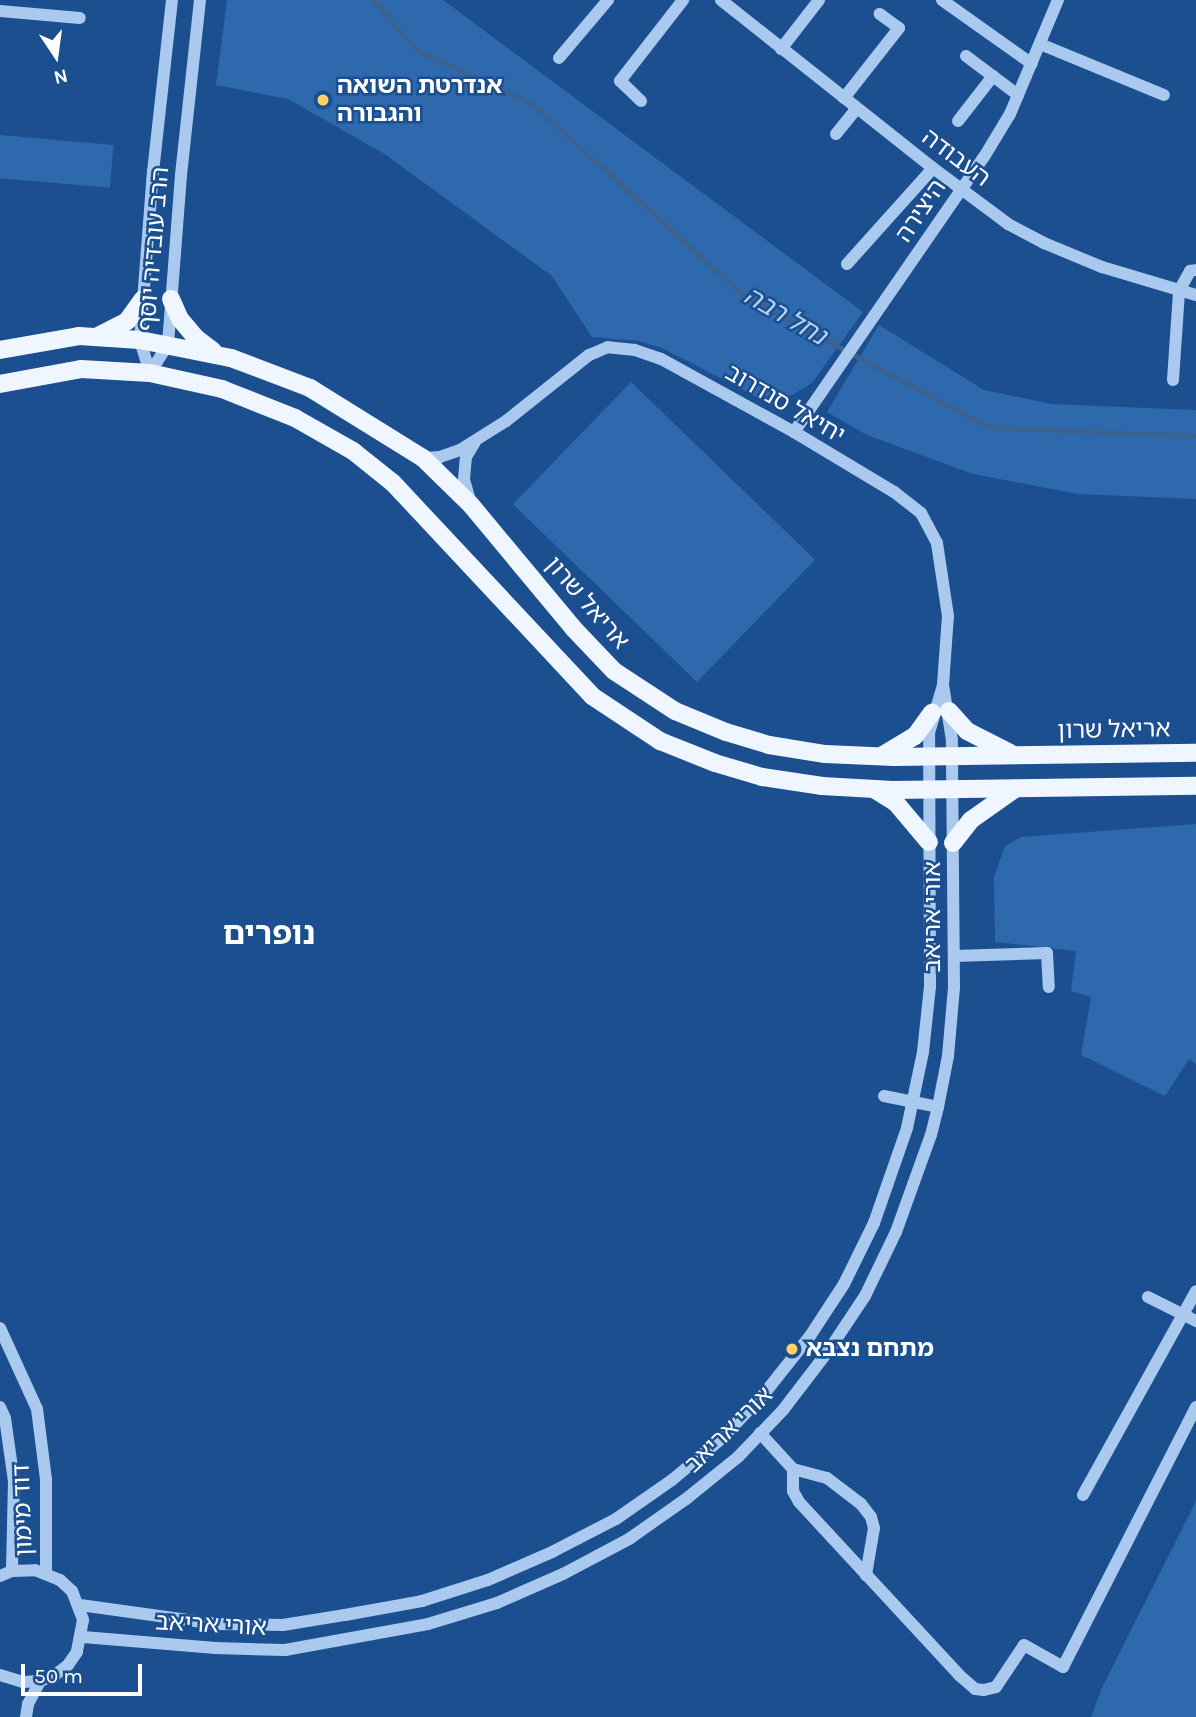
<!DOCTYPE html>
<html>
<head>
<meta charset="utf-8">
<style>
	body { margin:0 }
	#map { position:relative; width:1196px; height:1717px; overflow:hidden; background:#1b4f8f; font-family:Karla,"Noto Sans Hebrew",sans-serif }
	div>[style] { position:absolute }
	.green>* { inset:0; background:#2e69ad; transform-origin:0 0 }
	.stream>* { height:4.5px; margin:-2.25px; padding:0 2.25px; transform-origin:2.25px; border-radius:2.25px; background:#3c6290 }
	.minor>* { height:12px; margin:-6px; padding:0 6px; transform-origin:6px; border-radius:6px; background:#a9c9ee }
	.major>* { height:18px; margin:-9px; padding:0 9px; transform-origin:9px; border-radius:9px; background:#f0f6ff }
	.dots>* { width:19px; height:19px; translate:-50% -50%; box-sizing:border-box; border:4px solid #1b4f8f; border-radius:50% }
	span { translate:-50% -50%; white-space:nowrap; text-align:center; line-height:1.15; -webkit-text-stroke:5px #1b4f8f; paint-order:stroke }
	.poi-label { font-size:24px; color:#fff; font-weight:700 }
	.left { translate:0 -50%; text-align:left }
	.street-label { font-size:24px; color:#fff }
	.water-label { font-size:26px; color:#b5d3f5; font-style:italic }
	.district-label { font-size:32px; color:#fff; font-weight:700 }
	.north { position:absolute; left:21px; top:21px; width:70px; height:70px; -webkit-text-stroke:5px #1b4f8f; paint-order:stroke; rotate:167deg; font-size:19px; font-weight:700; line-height:28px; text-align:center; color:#fff }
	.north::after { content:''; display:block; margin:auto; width:24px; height:32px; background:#fff; clip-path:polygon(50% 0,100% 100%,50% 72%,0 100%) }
	.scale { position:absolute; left:21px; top:1664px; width:121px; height:32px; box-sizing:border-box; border:4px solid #fff; border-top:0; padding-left:9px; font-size:21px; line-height:24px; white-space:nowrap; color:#fff; -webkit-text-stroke:5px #1b4f8f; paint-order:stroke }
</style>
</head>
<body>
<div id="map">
	<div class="green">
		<div style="clip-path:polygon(227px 0,443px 0,863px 312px,812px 383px,792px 395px,775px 400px,759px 398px,662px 348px,639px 341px,592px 337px,552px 276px,386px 155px,288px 99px,216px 85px)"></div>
		<div style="left:0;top:135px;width:114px;height:43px;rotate:5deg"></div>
		<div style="clip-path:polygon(879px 325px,984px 390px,1052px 404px,1196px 410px,1196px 499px,1078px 494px,973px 474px,867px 435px,827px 412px)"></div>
		<div style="left:631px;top:382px;width:256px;height:170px;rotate:44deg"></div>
		<div style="clip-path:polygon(1196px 824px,1196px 1064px,1189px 1059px,1165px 1096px,1081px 1055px,1091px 997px,1071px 991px,1076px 951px,995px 942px,994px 877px,1005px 846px,1021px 837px)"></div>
		<div style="clip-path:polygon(1196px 1501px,1196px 1717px,1091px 1717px,1101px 1690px)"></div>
	</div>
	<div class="stream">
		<div style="left:373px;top:0;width:67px;rotate:48.7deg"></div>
		<div style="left:417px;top:50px;width:126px;rotate:24.9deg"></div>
		<div style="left:531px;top:103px;width:290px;rotate:42.1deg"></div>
		<div style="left:746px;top:297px;width:275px;rotate:28.2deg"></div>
		<div style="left:988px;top:427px;width:208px;rotate:2.5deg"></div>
	</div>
	<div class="minor">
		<div style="left:721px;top:0;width:270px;rotate:38.4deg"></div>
		<div style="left:933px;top:168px;width:94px;rotate:36.7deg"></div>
		<div style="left:1008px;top:224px;width:41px;rotate:27.8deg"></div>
		<div style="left:1044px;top:243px;width:63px;rotate:22.5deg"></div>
		<div style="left:1102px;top:267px;width:98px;rotate:16.6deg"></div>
		<div style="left:942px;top:0;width:110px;rotate:35.4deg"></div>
		<div style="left:0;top:11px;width:80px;rotate:5deg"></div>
		<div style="left:1040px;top:44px;width:134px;rotate:22.4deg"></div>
		<div style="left:781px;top:49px;width:62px;rotate:-52.2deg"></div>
		<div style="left:966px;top:56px;width:65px;rotate:36.9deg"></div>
		<div style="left:559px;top:58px;width:76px;rotate:-49.8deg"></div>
		<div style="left:844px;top:98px;width:89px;rotate:-51.8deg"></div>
		<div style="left:899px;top:28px;width:24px;rotate:-144deg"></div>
		<div style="left:641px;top:101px;width:29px;rotate:-136deg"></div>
		<div style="left:620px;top:81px;width:103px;rotate:-52.1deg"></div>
		<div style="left:958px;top:121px;width:57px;rotate:-52.1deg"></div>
		<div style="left:836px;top:134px;width:33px;rotate:-51deg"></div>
		<div style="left:847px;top:264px;width:129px;rotate:-48.1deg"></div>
		<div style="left:150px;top:373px;width:34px;rotate:-58deg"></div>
		<div style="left:168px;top:344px;width:169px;rotate:-85.6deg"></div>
		<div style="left:181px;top:175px;width:176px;rotate:-83.8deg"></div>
		<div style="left:150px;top:373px;width:34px;rotate:-107deg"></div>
		<div style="left:140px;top:340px;width:169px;rotate:-85.6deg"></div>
		<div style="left:153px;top:172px;width:173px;rotate:-83.7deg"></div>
		<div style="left:1173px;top:380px;width:89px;rotate:-86.1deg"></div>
		<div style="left:1179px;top:291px;width:23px;rotate:-61deg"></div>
		<div style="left:1190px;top:271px;width:6px;rotate:-9deg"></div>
		<div style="left:794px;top:432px;width:334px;rotate:-55.4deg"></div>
		<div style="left:984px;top:157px;width:50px;rotate:-58.8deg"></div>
		<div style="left:1010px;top:114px;width:124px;rotate:-67.2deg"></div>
		<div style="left:471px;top:504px;width:26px;rotate:-106deg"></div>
		<div style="left:464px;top:479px;width:22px;rotate:-85deg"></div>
		<div style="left:466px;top:457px;width:17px;rotate:-59deg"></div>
		<div style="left:954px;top:956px;width:93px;rotate:-1.8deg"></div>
		<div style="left:1047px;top:953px;width:34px;rotate:87deg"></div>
		<div style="left:884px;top:1096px;width:55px;rotate:11.5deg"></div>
		<div style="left:1148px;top:1297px;width:54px;rotate:26.6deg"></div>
		<div style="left:0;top:1328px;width:89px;rotate:65.4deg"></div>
		<div style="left:37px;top:1409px;width:71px;rotate:82.7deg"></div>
		<div style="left:46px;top:1479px;width:93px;rotate:90deg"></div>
		<div style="left:0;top:1407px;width:12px;rotate:66deg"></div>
		<div style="left:5px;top:1418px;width:64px;rotate:81.9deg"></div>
		<div style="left:14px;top:1481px;width:90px;rotate:91.3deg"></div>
		<div style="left:760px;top:1433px;width:49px;rotate:47.5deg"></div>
		<div style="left:793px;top:1469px;width:22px;rotate:90deg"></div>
		<div style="left:793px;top:1491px;width:13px;rotate:61deg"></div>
		<div style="left:799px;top:1502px;width:236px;rotate:47.2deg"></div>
		<div style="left:959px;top:1675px;width:21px;rotate:41deg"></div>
		<div style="left:975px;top:1689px;width:9px;rotate:6deg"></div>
		<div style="left:984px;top:1690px;width:12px;rotate:-14deg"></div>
		<div style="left:996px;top:1687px;width:50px;rotate:-56.3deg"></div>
		<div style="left:1024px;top:1645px;width:45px;rotate:29.4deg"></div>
		<div style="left:1063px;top:1667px;width:292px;rotate:-62.9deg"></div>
		<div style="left:793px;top:1469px;width:35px;rotate:15deg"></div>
		<div style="left:827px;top:1478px;width:43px;rotate:37.4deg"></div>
		<div style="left:861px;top:1504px;width:16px;rotate:52deg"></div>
		<div style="left:871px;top:1517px;width:11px;rotate:75deg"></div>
		<div style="left:874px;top:1528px;width:48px;rotate:99.7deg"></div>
		<div style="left:1083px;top:1495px;width:233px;rotate:-61deg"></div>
		<div style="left:0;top:1576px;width:13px;rotate:-23deg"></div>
		<div style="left:12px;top:1571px;width:23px;rotate:-2deg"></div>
		<div style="left:35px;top:1570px;width:27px;rotate:22deg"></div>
		<div style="left:60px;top:1580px;width:16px;rotate:43deg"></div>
		<div style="left:72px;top:1591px;width:31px;rotate:69deg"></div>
		<div style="left:83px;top:1620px;width:33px;rotate:101deg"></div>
		<div style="left:77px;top:1652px;width:16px;rotate:125deg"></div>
		<div style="left:68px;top:1665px;width:16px;rotate:142deg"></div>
		<div style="left:55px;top:1675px;width:16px;rotate:158deg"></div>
		<div style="left:40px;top:1681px;width:17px;rotate:177deg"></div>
		<div style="left:23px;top:1682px;width:24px;rotate:-163deg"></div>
		<div style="left:80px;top:1605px;width:138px;rotate:7.9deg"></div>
		<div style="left:217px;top:1624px;width:66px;rotate:0.9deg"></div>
		<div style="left:283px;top:1625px;width:63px;rotate:-9.2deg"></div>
		<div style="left:345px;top:1615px;width:78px;rotate:-10.3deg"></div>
		<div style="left:422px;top:1601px;width:69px;rotate:-17.7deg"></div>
		<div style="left:488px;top:1580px;width:70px;rotate:-23.6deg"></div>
		<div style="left:552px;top:1552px;width:72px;rotate:-27.3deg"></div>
		<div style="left:616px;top:1519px;width:68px;rotate:-34.9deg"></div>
		<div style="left:672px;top:1480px;width:64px;rotate:-39.9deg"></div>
		<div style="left:721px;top:1439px;width:62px;rotate:-46.3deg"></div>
		<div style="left:764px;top:1394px;width:74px;rotate:-51.6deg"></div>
		<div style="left:810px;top:1336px;width:62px;rotate:-56.8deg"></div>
		<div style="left:844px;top:1284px;width:68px;rotate:-63.8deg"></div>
		<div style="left:874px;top:1223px;width:101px;rotate:-70.8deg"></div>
		<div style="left:907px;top:1128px;width:78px;rotate:-78.1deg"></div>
		<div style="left:923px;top:1052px;width:65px;rotate:-83.9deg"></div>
		<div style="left:930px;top:987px;width:254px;rotate:-90.2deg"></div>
		<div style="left:929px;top:733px;width:50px;rotate:-73.7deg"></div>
		<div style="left:943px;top:685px;width:69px;rotate:-85.9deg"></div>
		<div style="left:948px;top:616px;width:74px;rotate:-98.6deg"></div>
		<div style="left:937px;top:543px;width:34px;rotate:-118deg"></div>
		<div style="left:921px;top:513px;width:34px;rotate:-142deg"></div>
		<div style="left:894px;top:492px;width:117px;rotate:-149deg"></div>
		<div style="left:794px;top:432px;width:152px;rotate:-151.2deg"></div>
		<div style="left:661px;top:359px;width:28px;rotate:-161deg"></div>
		<div style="left:635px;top:350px;width:27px;rotate:-174deg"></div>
		<div style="left:608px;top:347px;width:21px;rotate:157deg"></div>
		<div style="left:589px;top:355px;width:106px;rotate:141.5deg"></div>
		<div style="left:506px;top:421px;width:54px;rotate:147.8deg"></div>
		<div style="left:460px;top:450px;width:21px;rotate:161deg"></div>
		<div style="left:440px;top:457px;width:17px;rotate:177deg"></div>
		<div style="left:83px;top:1637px;width:133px;rotate:4.7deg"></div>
		<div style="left:216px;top:1648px;width:69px;rotate:1.7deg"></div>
		<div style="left:285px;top:1650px;width:145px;rotate:-10.3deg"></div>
		<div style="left:428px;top:1624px;width:72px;rotate:-16.9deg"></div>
		<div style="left:497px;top:1603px;width:72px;rotate:-23.7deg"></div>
		<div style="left:563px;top:1574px;width:75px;rotate:-27.9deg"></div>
		<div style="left:629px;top:1539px;width:70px;rotate:-35.1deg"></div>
		<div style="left:686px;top:1499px;width:67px;rotate:-38.9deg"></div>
		<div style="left:738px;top:1457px;width:65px;rotate:-46.2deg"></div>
		<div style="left:783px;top:1410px;width:76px;rotate:-52.5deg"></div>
		<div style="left:829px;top:1350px;width:65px;rotate:-56.3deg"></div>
		<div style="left:865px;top:1296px;width:71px;rotate:-64.2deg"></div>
		<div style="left:896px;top:1232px;width:103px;rotate:-70.2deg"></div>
		<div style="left:931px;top:1135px;width:29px;rotate:-76deg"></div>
		<div style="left:938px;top:1107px;width:52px;rotate:-78.9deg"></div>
		<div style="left:948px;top:1056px;width:68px;rotate:-85deg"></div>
		<div style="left:954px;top:988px;width:248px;rotate:-90.5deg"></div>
		<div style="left:952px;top:740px;width:56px;rotate:-99.3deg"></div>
		<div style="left:26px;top:1717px;width:13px;rotate:-81deg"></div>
		<div style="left:28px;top:1704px;width:26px;rotate:-62deg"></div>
	</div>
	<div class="major">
		<div style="left:171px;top:299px;width:22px;rotate:66deg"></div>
		<div style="left:180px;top:319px;width:25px;rotate:50deg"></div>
		<div style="left:196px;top:338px;width:21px;rotate:37deg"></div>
		<div style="left:98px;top:336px;width:33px;rotate:-27deg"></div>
		<div style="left:127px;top:321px;width:27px;rotate:-54deg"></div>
		<div style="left:0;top:350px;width:80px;rotate:-10deg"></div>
		<div style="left:79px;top:336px;width:61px;rotate:3.8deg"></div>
		<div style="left:140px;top:340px;width:93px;rotate:11.2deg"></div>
		<div style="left:231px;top:358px;width:85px;rotate:20.8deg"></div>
		<div style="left:310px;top:388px;width:133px;rotate:31.8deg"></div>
		<div style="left:423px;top:458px;width:67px;rotate:44.4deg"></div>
		<div style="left:471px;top:505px;width:161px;rotate:50.3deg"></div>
		<div style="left:574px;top:629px;width:58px;rotate:46.4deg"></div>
		<div style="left:614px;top:671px;width:73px;rotate:33.3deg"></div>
		<div style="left:675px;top:711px;width:55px;rotate:22.4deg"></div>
		<div style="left:726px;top:732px;width:45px;rotate:16.8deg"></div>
		<div style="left:769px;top:745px;width:57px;rotate:9.1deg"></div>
		<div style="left:825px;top:754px;width:69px;rotate:2.5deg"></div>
		<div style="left:894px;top:757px;width:302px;rotate:-0.8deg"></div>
		<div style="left:0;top:384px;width:82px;rotate:-10.5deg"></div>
		<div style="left:81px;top:369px;width:69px;rotate:3.3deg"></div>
		<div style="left:150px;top:373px;width:74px;rotate:12.5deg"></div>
		<div style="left:222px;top:389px;width:79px;rotate:21.7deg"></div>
		<div style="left:295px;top:418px;width:67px;rotate:29.6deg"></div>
		<div style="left:353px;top:451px;width:51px;rotate:38.7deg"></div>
		<div style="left:393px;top:483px;width:291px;rotate:46.9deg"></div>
		<div style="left:592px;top:696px;width:82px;rotate:33.5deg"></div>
		<div style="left:660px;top:741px;width:59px;rotate:21.8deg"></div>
		<div style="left:715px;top:763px;width:49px;rotate:16.6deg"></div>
		<div style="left:762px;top:777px;width:61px;rotate:8.5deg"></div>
		<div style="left:822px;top:786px;width:71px;rotate:3.2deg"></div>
		<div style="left:893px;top:790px;width:303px;rotate:-0.8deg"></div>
		<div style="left:949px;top:711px;width:27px;rotate:48deg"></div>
		<div style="left:967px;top:731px;width:48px;rotate:27.1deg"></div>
		<div style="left:883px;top:755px;width:37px;rotate:-31deg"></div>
		<div style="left:915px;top:736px;width:29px;rotate:-54deg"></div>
		<div style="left:874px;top:789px;width:26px;rotate:32deg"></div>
		<div style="left:896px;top:803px;width:51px;rotate:49.8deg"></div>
		<div style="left:953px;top:843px;width:29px;rotate:-52deg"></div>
		<div style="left:971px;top:820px;width:54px;rotate:-35.2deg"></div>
	</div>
	<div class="dots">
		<div style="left:323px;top:100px;background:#ffd166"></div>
		<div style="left:792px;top:1349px;background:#ffd166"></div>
	</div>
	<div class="poi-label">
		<span class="left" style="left:337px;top:100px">אנדרטת השואה<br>והגבורה</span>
		<span class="left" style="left:806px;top:1349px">מתחם נצבא</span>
	</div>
	<div class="street-label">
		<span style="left:956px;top:158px;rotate:37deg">העבודה</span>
		<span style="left:921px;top:211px;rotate:-56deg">היצירה</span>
		<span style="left:154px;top:249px;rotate:-85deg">הרב עובדיה יוסף</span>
		<span style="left:785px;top:404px;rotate:30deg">יחיאל סנדרוב</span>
		<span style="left:587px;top:603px;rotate:49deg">אריאל שרון</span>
		<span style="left:1114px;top:730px;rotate:-1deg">אריאל שרון</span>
		<span style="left:933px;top:917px;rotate:-90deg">אורי אריאב</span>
		<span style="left:729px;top:1430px;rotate:-44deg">אורי אריאב</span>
		<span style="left:23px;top:1510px;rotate:-92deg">דוד מימון</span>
		<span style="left:211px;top:1625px;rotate:3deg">אורי אריאב</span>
	</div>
	<div class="water-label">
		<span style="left:785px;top:316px;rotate:30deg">נחל רבה</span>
	</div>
	<div class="district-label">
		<span style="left:269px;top:934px">נופרים</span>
	</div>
	<div class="north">N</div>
	<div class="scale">50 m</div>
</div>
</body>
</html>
